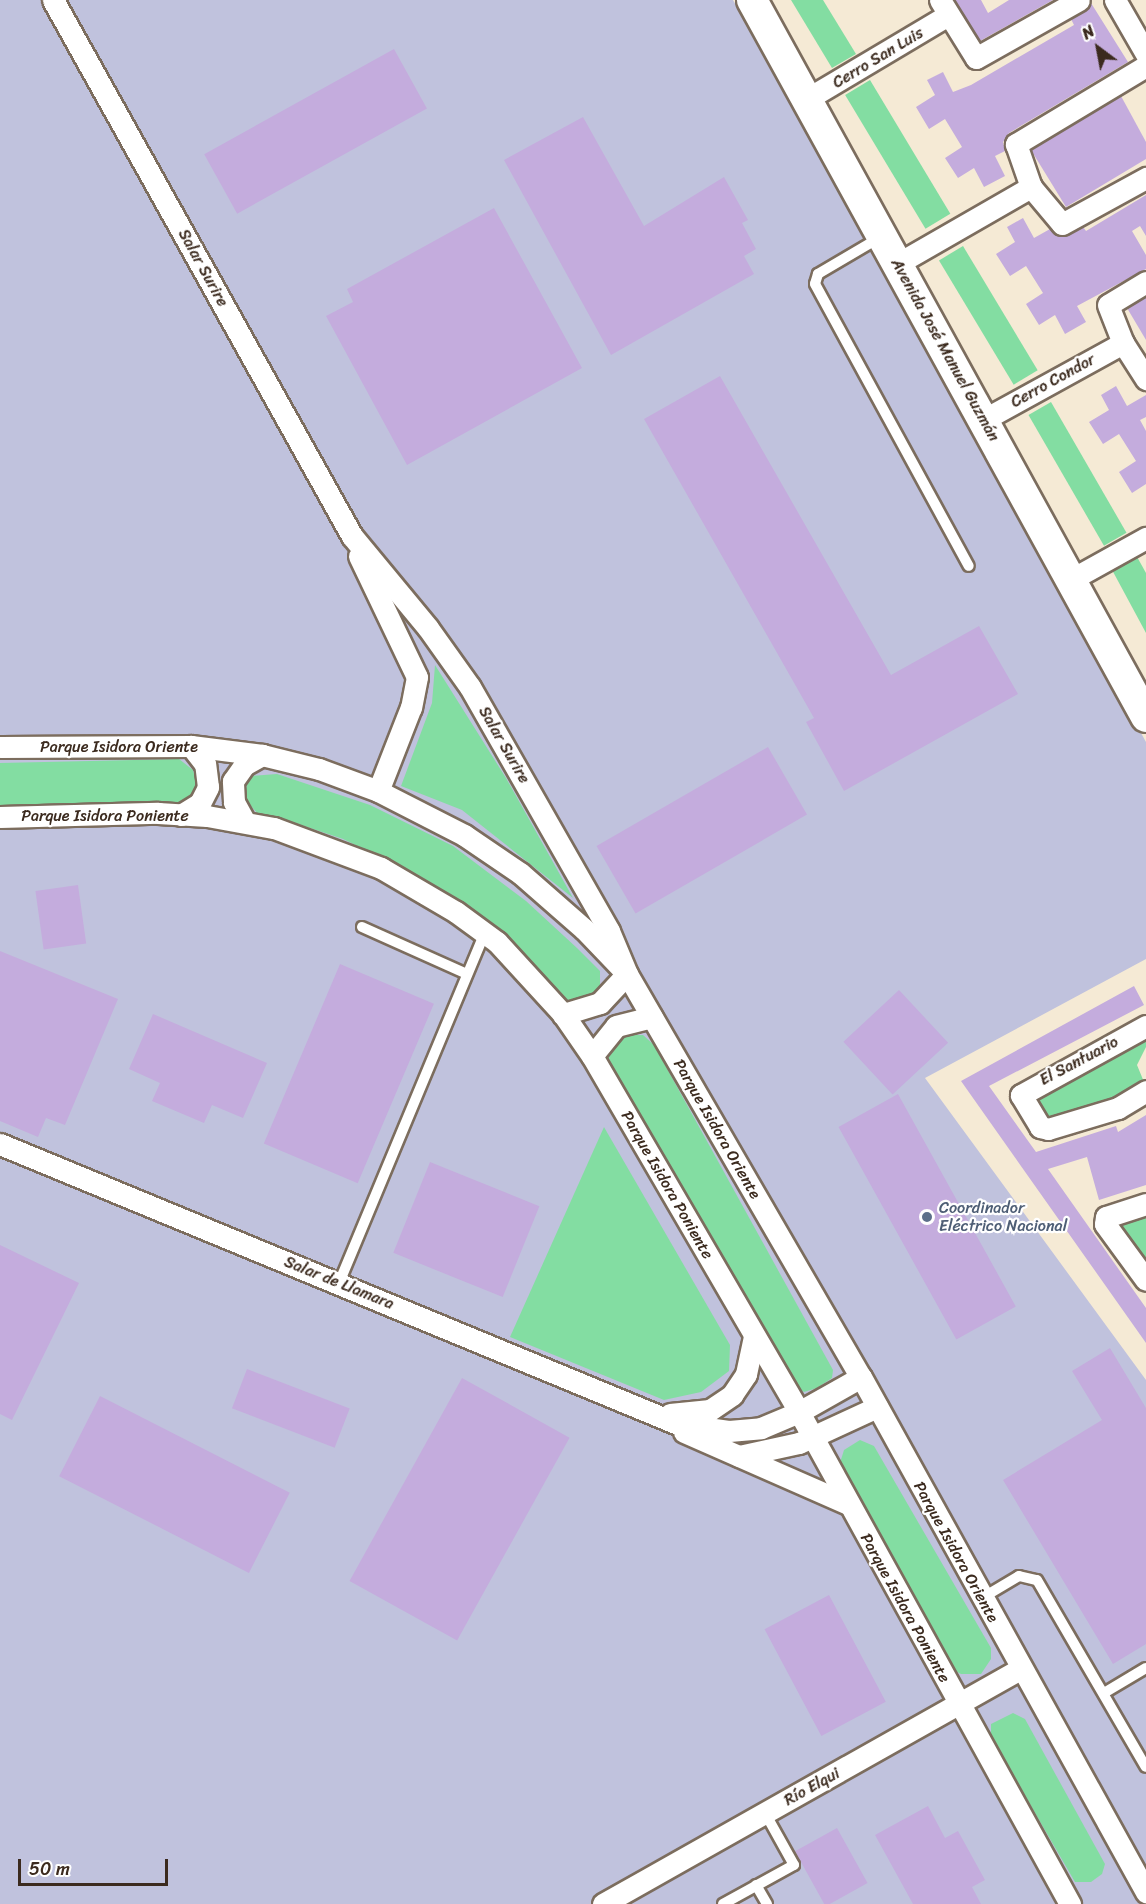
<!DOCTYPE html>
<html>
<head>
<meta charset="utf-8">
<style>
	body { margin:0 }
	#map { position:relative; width:1146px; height:1904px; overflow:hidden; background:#f5ead5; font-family:Sriracha,sans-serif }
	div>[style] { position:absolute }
	.industrial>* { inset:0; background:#c0c2dd }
	.green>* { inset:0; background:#83dda2; transform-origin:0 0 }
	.building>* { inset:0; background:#c4acdd; transform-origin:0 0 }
	.roads { filter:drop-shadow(2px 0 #7c6d5e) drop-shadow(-2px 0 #7c6d5e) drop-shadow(0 2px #7c6d5e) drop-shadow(0 -2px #7c6d5e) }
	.lane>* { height:10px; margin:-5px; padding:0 5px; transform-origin:5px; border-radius:5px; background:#fff }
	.street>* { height:21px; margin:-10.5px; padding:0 10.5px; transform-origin:10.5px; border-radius:10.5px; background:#fff }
	.secondary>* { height:30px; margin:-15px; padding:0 15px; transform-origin:15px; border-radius:15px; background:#fff }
	.dots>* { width:16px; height:16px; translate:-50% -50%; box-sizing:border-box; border:3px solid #fff; border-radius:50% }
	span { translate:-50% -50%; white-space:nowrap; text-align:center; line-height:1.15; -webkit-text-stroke:4.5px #fff; paint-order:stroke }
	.street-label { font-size:16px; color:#3b2a1e }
	.service-label { font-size:16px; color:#4e5e75 }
	.left { translate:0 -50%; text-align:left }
	.north { position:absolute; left:1068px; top:18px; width:60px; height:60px; -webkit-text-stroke:4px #fff; paint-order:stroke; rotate:328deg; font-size:16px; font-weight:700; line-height:24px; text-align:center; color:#3b2a1e }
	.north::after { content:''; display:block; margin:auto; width:21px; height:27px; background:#3b2a1e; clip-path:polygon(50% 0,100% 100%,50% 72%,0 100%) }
	.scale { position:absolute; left:18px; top:1859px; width:150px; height:27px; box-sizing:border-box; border:3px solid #3b2a1e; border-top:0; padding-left:8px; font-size:18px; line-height:21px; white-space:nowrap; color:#3b2a1e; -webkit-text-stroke:4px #fff; paint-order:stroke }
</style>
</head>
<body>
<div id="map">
	<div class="industrial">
		<div style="clip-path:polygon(0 0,733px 0,1146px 742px,1146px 959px,925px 1078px,1146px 1380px,1146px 1904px,0 1904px)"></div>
	</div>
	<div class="green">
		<div style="clip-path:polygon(791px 0,823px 0,856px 54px,832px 68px)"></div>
		<div style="left:870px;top:80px;width:156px;height:29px;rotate:59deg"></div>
		<div style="left:963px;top:246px;width:145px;height:28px;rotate:59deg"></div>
		<div style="left:1051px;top:402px;width:151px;height:26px;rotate:60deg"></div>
		<div style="clip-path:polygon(1136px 555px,1146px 573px,1146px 633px,1111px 568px)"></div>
		<div style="clip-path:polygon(435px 665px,506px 778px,573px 898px,462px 810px,401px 786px,432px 703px)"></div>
		<div style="clip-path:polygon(179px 759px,193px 770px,197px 785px,190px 799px,174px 808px,0 812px,0 763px)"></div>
		<div style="clip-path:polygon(277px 774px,370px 805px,453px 846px,526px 901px,577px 948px,600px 971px,600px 989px,584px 1001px,569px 1004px,489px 924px,423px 878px,343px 839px,286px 820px,259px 815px,243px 797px,250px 776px)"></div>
		<div style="clip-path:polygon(628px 1035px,643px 1035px,654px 1045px,833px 1370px,832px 1378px,817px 1388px,804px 1392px,794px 1385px,609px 1067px,609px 1056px,617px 1041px)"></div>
		<div style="clip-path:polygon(1146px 1037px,1146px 1047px,1137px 1065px,1144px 1082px,1122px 1096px,1051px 1119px,1043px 1115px,1033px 1100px,1038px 1093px)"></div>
		<div style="clip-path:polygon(604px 1127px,730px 1345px,729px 1371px,701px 1392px,664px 1400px,510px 1337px)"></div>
		<div style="clip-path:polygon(1146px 1216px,1146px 1266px,1120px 1226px)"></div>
		<div style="clip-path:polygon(860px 1440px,874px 1446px,991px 1648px,991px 1659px,981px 1674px,961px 1674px,951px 1669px,839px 1466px,844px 1450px)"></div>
		<div style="clip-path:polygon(1013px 1713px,1025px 1719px,1105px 1864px,1102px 1874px,1091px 1882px,1075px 1882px,991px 1737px,991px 1724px)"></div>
	</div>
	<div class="building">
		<div style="clip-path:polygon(955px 0,981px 0,988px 13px,1009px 0,1053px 0,980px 41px)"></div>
		<div style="clip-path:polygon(1091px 3px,1128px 62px,1009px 133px,1003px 142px,1005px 151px,995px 156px,1005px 176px,984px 187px,974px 168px,958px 178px,945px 158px,962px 147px,945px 119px,929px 129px,916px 107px,935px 95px,927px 80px,943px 72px,953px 92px,971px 85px,1074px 25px,1071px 19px)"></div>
		<div style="left:394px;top:49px;width:68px;height:217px;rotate:61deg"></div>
		<div style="clip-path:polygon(1121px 96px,1146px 142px,1146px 159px,1066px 207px,1031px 150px)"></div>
		<div style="clip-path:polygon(583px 117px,644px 226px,724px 177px,748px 220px,742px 223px,756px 249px,744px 256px,754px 274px,611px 355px,504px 160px)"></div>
		<div style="clip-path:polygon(1146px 195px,1146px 236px,1140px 226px,1132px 231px,1146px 255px,1146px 269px,1077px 306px,1086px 322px,1065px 334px,1055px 315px,1039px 325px,1026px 304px,1043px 293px,1026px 266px,1010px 276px,996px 254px,1015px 242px,1007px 227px,1023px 218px,1034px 238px,1050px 229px,1063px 237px,1083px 227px,1086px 231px)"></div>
		<div style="clip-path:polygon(494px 208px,582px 368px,407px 465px,326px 316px,353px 302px,347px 289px)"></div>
		<div style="clip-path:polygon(1146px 297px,1146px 340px,1127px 308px)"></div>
		<div style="clip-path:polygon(720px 376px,891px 675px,979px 626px,1018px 694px,844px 791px,806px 722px,814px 718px,644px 419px)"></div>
		<div style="clip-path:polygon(1116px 386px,1127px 406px,1146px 395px,1146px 417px,1140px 420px,1146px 431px,1146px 484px,1132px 493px,1119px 472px,1136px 461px,1119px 434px,1103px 444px,1089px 422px,1109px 410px,1101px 395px)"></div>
		<div style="left:768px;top:747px;width:78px;height:198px;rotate:60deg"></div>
		<div style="left:78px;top:885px;width:59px;height:43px;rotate:82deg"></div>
		<div style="clip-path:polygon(0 951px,118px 999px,65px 1125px,46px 1118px,38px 1137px,0 1121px)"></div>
		<div style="left:340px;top:964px;width:102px;height:195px;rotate:23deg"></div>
		<div style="clip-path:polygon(1134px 986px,1144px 1005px,989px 1086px,1036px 1152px,1116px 1126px,1118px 1132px,1146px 1115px,1146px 1185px,1099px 1200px,1087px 1157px,1048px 1169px,1146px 1308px,1146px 1343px,961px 1081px)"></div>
		<div style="left:899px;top:990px;width:72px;height:76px;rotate:47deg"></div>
		<div style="clip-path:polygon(153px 1014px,267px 1063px,243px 1118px,212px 1105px,204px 1123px,152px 1101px,160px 1083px,129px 1069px)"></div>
		<div style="left:898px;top:1094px;width:243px;height:68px;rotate:61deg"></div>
		<div style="left:430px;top:1162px;width:118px;height:98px;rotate:22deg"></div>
		<div style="clip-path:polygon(0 1245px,79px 1283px,12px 1420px,0 1414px)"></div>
		<div style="clip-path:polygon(1110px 1348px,1146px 1408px,1146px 1644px,1113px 1664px,1003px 1480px,1102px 1420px,1072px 1371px)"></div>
		<div style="left:247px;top:1369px;width:110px;height:42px;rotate:21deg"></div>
		<div style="left:462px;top:1378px;width:123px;height:232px;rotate:29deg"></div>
		<div style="left:100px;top:1396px;width:213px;height:90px;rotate:27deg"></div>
		<div style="left:829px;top:1595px;width:121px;height:73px;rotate:62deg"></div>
		<div style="clip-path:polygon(928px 1806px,945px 1838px,958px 1831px,985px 1880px,972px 1887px,981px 1904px,913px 1904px,875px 1835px)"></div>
		<div style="left:837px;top:1828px;width:63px;height:48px;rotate:61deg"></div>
	</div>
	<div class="roads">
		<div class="lane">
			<div style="left:879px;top:238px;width:71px;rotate:149.5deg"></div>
			<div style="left:818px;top:274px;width:10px;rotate:107deg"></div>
			<div style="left:815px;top:284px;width:321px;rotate:61.4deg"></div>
			<div style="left:362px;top:927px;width:115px;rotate:24.1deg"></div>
			<div style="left:339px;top:1283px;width:379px;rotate:-67.4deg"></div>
			<div style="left:982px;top:1598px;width:43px;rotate:-30.7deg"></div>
			<div style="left:1019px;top:1576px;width:18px;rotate:13deg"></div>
			<div style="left:1037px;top:1580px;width:216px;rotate:59.8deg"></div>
			<div style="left:1104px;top:1693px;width:49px;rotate:-30.8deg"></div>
			<div style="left:756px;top:1885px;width:22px;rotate:60deg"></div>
			<div style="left:723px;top:1904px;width:81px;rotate:-28.8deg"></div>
			<div style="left:794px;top:1865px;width:60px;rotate:-119.1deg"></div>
		</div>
		<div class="street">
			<div style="left:53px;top:0;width:614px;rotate:60.85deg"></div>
			<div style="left:352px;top:536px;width:119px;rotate:50.4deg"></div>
			<div style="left:428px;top:628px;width:72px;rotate:54.6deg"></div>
			<div style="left:470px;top:687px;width:281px;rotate:60.3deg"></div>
			<div style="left:609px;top:931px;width:47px;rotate:67.3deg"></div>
			<div style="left:627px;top:974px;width:40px;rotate:133deg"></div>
			<div style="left:600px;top:1003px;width:39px;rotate:163deg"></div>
			<div style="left:940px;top:0;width:68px;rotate:58.2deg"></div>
			<div style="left:976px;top:58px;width:118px;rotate:-29.4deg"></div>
			<div style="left:1115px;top:0;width:62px;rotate:60.1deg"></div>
			<div style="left:1146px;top:66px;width:152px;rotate:149deg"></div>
			<div style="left:1016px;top:144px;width:46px;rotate:70.8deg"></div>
			<div style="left:1031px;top:187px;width:48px;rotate:50deg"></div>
			<div style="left:1062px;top:224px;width:96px;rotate:-28.7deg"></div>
			<div style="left:807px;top:99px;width:164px;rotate:-30.8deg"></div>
			<div style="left:897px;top:264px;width:155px;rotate:-29.9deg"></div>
			<div style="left:1146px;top:282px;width:44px;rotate:148.8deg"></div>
			<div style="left:1108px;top:305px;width:41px;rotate:68.5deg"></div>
			<div style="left:1123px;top:343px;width:43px;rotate:57.4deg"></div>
			<div style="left:983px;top:420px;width:160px;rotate:-28.8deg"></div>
			<div style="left:359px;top:556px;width:134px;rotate:64.4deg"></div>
			<div style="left:417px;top:677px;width:31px;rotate:101deg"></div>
			<div style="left:411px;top:707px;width:90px;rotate:111.4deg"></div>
			<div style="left:1072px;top:579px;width:85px;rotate:-29deg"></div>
			<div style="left:0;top:747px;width:191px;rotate:-0.3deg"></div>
			<div style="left:191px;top:746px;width:72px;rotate:7.2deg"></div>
			<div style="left:262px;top:755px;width:59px;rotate:13.8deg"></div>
			<div style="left:319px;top:769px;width:63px;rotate:20.4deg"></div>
			<div style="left:378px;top:791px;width:97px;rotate:27.1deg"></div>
			<div style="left:464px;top:835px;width:68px;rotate:34.2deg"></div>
			<div style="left:520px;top:873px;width:85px;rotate:41.2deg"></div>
			<div style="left:584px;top:929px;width:62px;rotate:46.3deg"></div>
			<div style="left:627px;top:974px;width:466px;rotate:59.9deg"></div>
			<div style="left:861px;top:1377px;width:589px;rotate:61.04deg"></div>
			<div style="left:181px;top:815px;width:22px;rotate:-32deg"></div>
			<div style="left:200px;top:803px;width:18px;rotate:-63deg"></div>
			<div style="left:208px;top:787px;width:23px;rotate:-97deg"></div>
			<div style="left:205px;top:764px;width:23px;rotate:-128deg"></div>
			<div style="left:0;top:817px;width:158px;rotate:-1.5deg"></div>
			<div style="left:158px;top:813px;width:49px;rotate:3.5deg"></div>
			<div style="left:207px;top:816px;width:68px;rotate:10.2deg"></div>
			<div style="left:274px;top:828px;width:114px;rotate:20.5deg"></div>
			<div style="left:381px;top:868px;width:87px;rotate:30.4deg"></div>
			<div style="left:456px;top:912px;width:51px;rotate:36.2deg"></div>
			<div style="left:497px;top:942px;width:98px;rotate:47.5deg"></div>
			<div style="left:563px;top:1014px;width:51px;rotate:55.4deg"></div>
			<div style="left:592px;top:1056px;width:412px;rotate:59.8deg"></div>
			<div style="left:799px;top:1412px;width:562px;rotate:61.15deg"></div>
			<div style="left:245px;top:822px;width:23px;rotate:-119deg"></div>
			<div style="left:234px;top:802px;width:21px;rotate:-93deg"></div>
			<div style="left:233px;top:781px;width:19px;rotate:-55deg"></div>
			<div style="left:244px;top:765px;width:21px;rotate:-29deg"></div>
			<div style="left:1146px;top:1026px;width:143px;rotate:151.1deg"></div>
			<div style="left:1021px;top:1095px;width:37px;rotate:59deg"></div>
			<div style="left:1040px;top:1127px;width:8px;rotate:14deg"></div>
			<div style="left:1048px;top:1129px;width:73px;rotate:-16.7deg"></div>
			<div style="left:1118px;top:1108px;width:33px;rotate:-31deg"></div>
			<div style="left:592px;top:1056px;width:38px;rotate:-51deg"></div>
			<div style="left:616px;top:1026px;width:37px;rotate:-14deg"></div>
			<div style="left:0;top:1144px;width:734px;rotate:22.44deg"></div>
			<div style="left:678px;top:1424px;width:51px;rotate:7.8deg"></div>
			<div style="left:729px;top:1431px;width:32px;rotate:-5deg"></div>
			<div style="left:761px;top:1428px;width:41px;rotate:-22.8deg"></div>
			<div style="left:799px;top:1412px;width:71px;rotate:-29.4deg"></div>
			<div style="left:1146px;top:1204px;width:42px;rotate:162deg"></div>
			<div style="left:1106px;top:1217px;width:7px;rotate:98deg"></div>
			<div style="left:1105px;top:1224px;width:69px;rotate:53.8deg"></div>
			<div style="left:670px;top:1414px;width:40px;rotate:-5.7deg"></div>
			<div style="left:710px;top:1410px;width:27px;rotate:-34deg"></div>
			<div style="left:732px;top:1395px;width:25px;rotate:-56deg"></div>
			<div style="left:746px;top:1374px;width:39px;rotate:-78deg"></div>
			<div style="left:684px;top:1432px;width:179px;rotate:23.7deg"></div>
			<div style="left:739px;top:1456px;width:61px;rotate:-12.2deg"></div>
			<div style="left:799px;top:1443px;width:86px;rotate:-24.8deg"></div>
			<div style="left:603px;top:1904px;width:479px;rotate:-29.4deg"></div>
		</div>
		<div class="secondary">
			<div style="left:752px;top:0;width:818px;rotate:61.21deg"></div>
		</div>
	</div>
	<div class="dots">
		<div style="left:927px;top:1217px;background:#5c6f8a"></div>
	</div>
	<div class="street-label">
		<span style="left:878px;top:58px;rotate:-31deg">Cerro San Luis</span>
		<span style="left:203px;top:268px;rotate:61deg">Salar Surire</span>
		<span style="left:945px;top:350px;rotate:61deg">Avenida José Manuel Guzmán</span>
		<span style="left:1053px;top:381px;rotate:-29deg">Cerro Condor</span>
		<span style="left:504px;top:745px;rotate:60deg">Salar Surire</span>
		<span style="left:119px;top:747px">Parque Isidora Oriente</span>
		<span style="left:105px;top:816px">Parque Isidora Poniente</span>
		<span style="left:1079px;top:1061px;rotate:-28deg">El Santuario</span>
		<span style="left:717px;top:1129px;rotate:60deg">Parque Isidora Oriente</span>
		<span style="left:667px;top:1185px;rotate:60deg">Parque Isidora Poniente</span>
		<span style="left:339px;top:1283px;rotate:22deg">Salar de Llamara</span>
		<span style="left:956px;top:1552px;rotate:61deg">Parque Isidora Oriente</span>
		<span style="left:905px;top:1608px;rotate:61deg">Parque Isidora Poniente</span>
		<span style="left:812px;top:1787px;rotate:-29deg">Río Elqui</span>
	</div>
	<div class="service-label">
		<span class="left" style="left:939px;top:1217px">Coordinador<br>Eléctrico Nacional</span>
	</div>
	<div class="north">N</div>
	<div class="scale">50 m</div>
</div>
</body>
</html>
